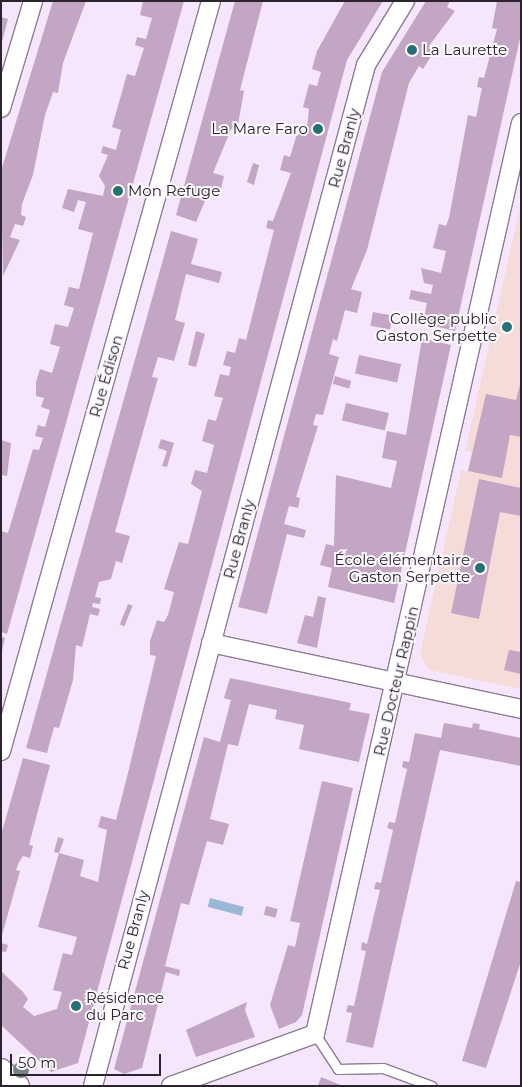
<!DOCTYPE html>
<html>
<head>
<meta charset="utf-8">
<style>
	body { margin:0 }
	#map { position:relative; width:522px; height:1087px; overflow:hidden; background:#f5e6fd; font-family:Montserrat,sans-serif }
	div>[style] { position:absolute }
	.education>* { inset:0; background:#f6dcd8 }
	.water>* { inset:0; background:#9ab7d7; transform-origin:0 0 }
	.building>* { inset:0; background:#c3a5c4; transform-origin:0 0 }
	.roads { filter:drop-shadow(1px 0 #8d7c96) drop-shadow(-1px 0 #8d7c96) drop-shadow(0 1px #8d7c96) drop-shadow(0 -1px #8d7c96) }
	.service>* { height:9px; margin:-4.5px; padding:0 4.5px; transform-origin:4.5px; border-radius:4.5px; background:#fff }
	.minor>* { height:18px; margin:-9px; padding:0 9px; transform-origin:9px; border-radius:9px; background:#fff }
	.tertiary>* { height:22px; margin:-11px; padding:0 11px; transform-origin:11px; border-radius:11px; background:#fff }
	.trees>* { width:16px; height:16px; margin:-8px; border-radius:50%; background:#758486 }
	.dots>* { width:14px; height:14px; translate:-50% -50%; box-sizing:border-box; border:2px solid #fcf8fe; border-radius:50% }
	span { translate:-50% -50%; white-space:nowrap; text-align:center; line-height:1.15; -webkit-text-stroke:4px #fcf8fe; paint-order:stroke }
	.poi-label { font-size:15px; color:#2b242e }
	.left { translate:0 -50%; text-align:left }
	.right { translate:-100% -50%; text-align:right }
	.street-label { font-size:15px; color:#2b242e }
	.frame { position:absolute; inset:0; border:2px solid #2b242e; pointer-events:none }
	.scale { position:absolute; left:10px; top:1054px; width:151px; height:22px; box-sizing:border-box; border:2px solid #2b242e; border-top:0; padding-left:6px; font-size:15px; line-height:18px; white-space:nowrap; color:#2b242e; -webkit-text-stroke:4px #fcf8fe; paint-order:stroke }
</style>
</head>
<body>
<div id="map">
	<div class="education">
		<div style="clip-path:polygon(521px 203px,521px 689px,429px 670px,420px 654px,461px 470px,468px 471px,471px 452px,465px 451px)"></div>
	</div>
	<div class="water">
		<div style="left:210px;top:898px;width:35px;height:9px;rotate:15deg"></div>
	</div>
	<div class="building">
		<div style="clip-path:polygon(53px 1px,86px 1px,63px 63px,58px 93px,53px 92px,45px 115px,33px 175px,22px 204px,21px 215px,26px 217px,23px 226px,15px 224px,10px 237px,20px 240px,3px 276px,1px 171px)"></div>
		<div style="clip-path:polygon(143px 1px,184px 1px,7px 634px,1px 632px,1px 531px,8px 533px,33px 449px,39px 450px,43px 438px,35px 436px,38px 425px,45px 427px,50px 410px,41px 407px,44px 398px,36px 396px,36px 382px,40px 369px,52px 373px,60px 347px,50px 344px,55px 324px,68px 327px,74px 308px,64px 305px,69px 287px,79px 289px,93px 233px,78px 229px,86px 202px,78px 200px,74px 212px,62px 208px,68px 189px,103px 196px,105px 186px,99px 176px,108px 155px,101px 153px,103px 146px,116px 150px,121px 130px,112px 127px,127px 74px,135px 76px,144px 48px,135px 45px,137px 37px,146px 39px,152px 18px,140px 15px)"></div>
		<div style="clip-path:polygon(235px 1px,263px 1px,240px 90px,244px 91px,237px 130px,231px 129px,213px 173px,224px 176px,219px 197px,208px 194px,196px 222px,176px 215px)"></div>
		<div style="clip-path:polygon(345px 1px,383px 1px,347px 60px,78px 1063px,51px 1072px,1px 1025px,1px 971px,23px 992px,28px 999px,23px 1007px,34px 1016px,57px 1009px,62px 992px,53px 990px,63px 953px,72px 955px,77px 937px,38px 927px,59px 853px,54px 852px,58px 837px,64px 839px,59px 853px,84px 860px,80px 876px,98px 882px,107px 830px,98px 827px,101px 816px,116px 820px,128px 773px,156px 656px,150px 655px,150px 641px,157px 620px,164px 622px,168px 615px,174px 592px,164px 589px,179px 542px,188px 544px,202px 491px,191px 484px,195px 470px,207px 473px,214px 445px,202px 441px,208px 419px,216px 421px,223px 398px,214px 396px,220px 374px,229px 376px,231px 367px,223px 365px,227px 351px,235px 353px,239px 338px,246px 340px,274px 230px,266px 228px,268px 220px,273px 221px,291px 173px,280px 170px,284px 155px,290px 157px,297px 134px,306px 136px,309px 109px,303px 107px,309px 84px,317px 86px,321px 72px,312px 69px,317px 51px)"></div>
		<div style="clip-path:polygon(426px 1px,450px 1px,447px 7px,455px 11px,429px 46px,435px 50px,423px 69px,419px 66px,409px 83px,367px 250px,351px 289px,362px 292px,357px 313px,345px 310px,337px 341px,333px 339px,329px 354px,339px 357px,323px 415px,316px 414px,313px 425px,318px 426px,296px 497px,300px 498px,298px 508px,289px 506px,284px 524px,306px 530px,304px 538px,287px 534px,267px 614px,238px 607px,382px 72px)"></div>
		<div style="clip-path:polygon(497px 1px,521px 1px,521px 34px,455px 331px,423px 323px,427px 303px,409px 299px,411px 290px,431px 294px,433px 285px,424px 283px,421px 268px,441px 273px,446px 251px,433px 248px,439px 224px,446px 226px,449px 218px,468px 115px,476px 117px,482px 88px,477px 87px,479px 77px,484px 78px,497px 29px,492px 28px)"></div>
		<div style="clip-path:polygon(1px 17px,8px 19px,2px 42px,1px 42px)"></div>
		<div style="clip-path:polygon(253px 163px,259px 165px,254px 185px,247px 182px)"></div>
		<div style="clip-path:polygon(171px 231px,198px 239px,191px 264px,222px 272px,219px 283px,186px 274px,175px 320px,185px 323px,174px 361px,158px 357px,152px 377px,158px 378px,115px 532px,130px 536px,122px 563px,116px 561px,111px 579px,99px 582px,95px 597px,101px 598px,100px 604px,93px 603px,92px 607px,100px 609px,98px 616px,90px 614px,82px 647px,76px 645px,73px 680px,59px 728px,54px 727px,47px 753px,26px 748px)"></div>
		<div style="left:373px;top:312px;width:20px;height:14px;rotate:11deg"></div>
		<div style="clip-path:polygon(196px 331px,205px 334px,196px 367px,188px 365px)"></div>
		<div style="clip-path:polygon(422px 338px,451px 345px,394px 603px,328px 587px,332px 568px,320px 565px,326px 544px,334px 546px,336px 475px,391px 488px,397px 461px,382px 458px,387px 431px,406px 435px)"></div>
		<div style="left:359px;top:355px;width:43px;height:19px;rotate:12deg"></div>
		<div style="left:335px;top:376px;width:17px;height:8px;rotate:17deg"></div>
		<div style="clip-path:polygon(521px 381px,521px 437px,510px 435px,502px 478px,468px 471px,486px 394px,516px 400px)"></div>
		<div style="left:346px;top:403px;width:44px;height:18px;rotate:13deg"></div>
		<div style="clip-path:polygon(161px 439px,174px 443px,167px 467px,162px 466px,167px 451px,158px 448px)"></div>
		<div style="clip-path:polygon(1px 440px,11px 443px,7px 476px,1px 475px)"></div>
		<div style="clip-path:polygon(479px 479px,521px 488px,521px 516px,500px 512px,479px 619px,451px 613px)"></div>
		<div style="clip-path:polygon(318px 596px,326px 598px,317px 648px,297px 643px,305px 615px,313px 617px)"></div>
		<div style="left:128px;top:604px;width:5px;height:22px;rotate:22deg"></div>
		<div style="clip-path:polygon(1px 637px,5px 638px,2px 651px,1px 651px)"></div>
		<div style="clip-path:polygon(509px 650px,521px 652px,521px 674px,504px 670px)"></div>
		<div style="clip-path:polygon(230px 678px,351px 703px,349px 710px,370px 714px,359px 762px,299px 749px,304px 725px,275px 719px,277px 710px,249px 704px,238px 746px,228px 744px,210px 819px,229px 824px,223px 845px,207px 841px,189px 905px,181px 903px,165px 966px,180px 970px,179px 976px,166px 972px,142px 1068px,124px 1074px,114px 1069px,204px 737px,220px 742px,231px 700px,224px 698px)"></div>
		<div style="clip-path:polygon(444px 723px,472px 728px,473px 723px,480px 724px,479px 729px,521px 738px,521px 766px,440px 750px,373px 1048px,346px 1042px,352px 1013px,346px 1012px,348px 1005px,354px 1006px,366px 951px,361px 950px,362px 942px,367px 944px,380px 890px,374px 889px,376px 882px,381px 883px,393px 830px,387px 828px,389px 822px,395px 823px,407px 769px,402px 767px,403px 761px,409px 762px,415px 733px,441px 738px)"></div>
		<div style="clip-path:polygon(23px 758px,50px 765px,29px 845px,33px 846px,30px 858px,23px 856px,19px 862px,16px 870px,20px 871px,2px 935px,1px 835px)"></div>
		<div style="clip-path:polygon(322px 781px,353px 788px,302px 1015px,296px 1022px,279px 1029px,270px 1005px,288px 945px,295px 947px,300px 923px,290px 921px)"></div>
		<div style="clip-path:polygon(516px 881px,521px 882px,521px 961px,486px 1068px,462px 1061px)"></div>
		<div style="left:266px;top:906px;width:12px;height:9px;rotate:14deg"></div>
		<div style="clip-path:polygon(1px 943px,8px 945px,6px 952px,1px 951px)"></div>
		<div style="clip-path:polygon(247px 1002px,245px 1010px,255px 1037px,196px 1057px,186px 1030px)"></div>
		<div style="clip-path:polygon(321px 1077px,343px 1086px,318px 1086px)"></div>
	</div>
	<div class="roads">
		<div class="service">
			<div style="left:315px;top:1034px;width:42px;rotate:56.7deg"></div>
			<div style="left:338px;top:1069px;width:45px;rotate:-1.3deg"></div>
			<div style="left:383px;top:1068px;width:52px;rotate:20.2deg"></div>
		</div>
		<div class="minor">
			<div style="left:1px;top:108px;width:112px;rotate:-73.3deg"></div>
			<div style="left:211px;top:643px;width:317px;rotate:12deg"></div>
			<div style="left:1px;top:751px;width:779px;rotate:-74.36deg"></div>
			<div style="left:93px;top:1086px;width:1057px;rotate:-75.03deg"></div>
			<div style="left:366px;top:65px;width:75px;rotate:-58.6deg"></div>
			<div style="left:171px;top:1086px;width:153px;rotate:-19.9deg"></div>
			<div style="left:315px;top:1034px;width:934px;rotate:-77.26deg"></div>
		</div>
		<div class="tertiary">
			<div style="left:1px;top:1070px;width:23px;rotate:43deg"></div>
		</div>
	</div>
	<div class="trees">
		<div style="left:21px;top:1070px"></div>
	</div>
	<div class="dots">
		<div style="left:412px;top:50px;background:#257074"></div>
		<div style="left:318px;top:129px;background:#257074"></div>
		<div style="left:118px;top:191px;background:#257074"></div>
		<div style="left:507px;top:327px;background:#257074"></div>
		<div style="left:480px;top:568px;background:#257074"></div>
		<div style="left:76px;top:1006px;background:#257074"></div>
	</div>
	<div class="poi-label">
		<span class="left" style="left:422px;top:50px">La Laurette</span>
		<span class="right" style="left:308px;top:129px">La Mare Faro</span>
		<span class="left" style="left:128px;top:191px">Mon Refuge</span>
		<span class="right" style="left:497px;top:327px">Collège public<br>Gaston Serpette</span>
		<span class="right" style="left:470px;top:568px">École élémentaire<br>Gaston Serpette</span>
		<span class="left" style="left:86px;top:1006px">Résidence<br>du Parc</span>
	</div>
	<div class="street-label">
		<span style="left:344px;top:148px;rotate:-75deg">Rue Branly</span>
		<span style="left:106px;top:376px;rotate:-74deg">Rue Édison</span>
		<span style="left:239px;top:539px;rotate:-75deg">Rue Branly</span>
		<span style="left:396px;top:681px;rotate:-77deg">Rue Docteur Rappin</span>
		<span style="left:133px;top:930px;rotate:-75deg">Rue Branly</span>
	</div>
	<div class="frame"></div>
	<div class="scale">50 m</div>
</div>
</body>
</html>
